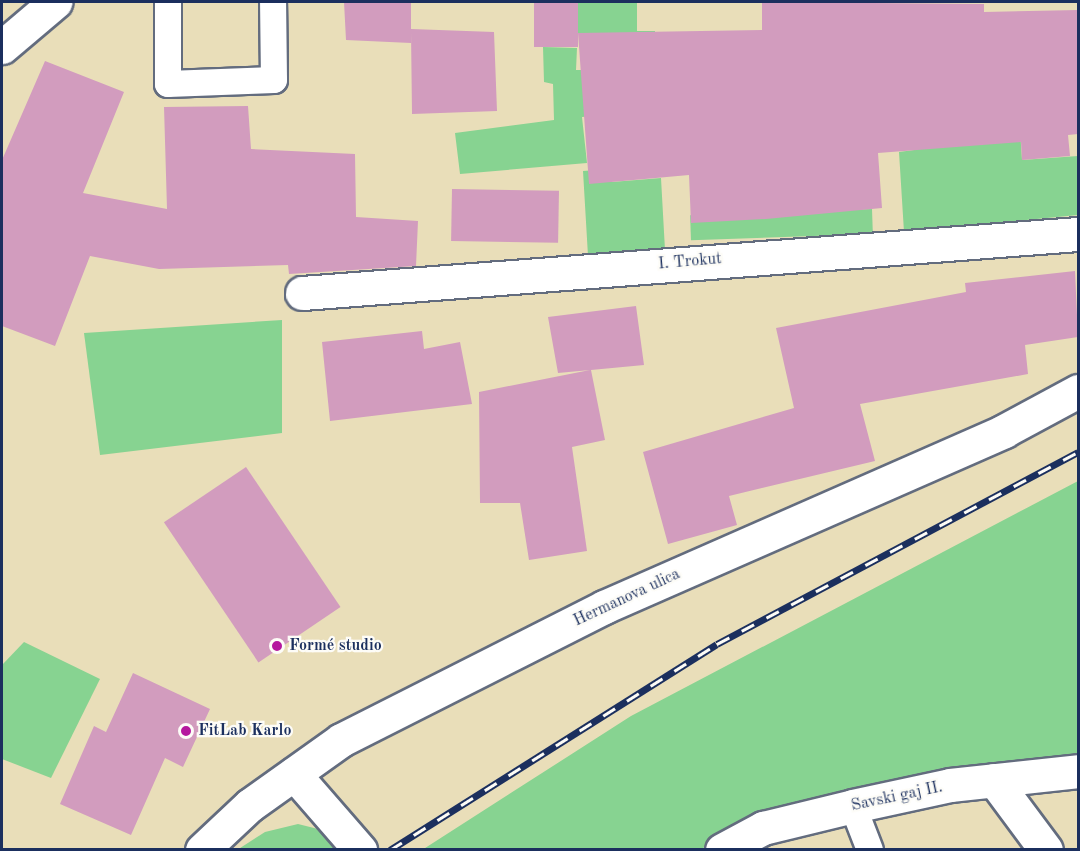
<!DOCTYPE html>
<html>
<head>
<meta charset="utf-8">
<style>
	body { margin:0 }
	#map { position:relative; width:1080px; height:851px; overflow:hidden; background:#e9deb9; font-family:"Old Standard TT",serif }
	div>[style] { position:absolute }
	.green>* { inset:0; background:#87d391; transform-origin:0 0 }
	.building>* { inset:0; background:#d29cbe; transform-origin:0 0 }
	.roads { filter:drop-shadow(2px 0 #636c7e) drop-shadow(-2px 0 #636c7e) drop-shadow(0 2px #636c7e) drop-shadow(0 -2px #636c7e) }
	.lane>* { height:26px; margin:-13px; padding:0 13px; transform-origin:13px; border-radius:13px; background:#fff }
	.street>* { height:33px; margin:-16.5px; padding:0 16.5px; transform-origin:16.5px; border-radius:16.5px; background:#fff }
	.rail>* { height:7px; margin-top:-3.5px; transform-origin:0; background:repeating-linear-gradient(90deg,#fdfcf7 0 14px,#1b2f5e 0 28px); box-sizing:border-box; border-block:2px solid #1b2f5e }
	.dots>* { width:16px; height:16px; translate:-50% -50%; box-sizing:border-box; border:3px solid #fdfcf7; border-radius:50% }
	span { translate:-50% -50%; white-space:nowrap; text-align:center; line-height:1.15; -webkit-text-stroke:4.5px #fdfcf7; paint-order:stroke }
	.street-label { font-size:16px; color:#1b2f5e }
	.poi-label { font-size:16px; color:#1b2f5e; font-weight:700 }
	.left { translate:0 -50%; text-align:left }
	.frame { position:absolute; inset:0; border:3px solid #1b2f5e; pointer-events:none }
</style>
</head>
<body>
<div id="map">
	<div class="green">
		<div style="clip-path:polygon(578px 2px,637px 2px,637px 31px,655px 31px,655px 91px,604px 115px,582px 117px,587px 163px,460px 174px,455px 133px,554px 120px,553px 84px,544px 82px,543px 47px,577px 48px,576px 70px,602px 70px,604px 34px,577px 33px)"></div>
		<div style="clip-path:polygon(1017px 85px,1022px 160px,1078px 156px,1078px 215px,904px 232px,899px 152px,914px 150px)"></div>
		<div style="clip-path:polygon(610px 169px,612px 182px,661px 178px,665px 250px,588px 256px,583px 171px)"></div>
		<div style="left:872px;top:209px;width:25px;height:182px;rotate:88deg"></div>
		<div style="clip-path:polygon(282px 320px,282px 433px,100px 455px,84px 333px)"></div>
		<div style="clip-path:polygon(1078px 481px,1078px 758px,790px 806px,701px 849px,422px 850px,631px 716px)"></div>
		<div style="clip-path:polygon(24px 642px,100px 679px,51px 778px,2px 759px,2px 665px)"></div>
		<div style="clip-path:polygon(298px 824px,318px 829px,338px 850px,237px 850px,265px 832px)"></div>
	</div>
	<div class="building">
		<div style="clip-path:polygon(344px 2px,411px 2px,411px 29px,494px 32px,497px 111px,412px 114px,411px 32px,411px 43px,346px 40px)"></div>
		<div style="left:534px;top:2px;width:44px;height:45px"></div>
		<div style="clip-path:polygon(762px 2px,984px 4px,984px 12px,1078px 10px,1078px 134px,1068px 135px,1070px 156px,1022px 160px,1021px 142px,878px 153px,882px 208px,766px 219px,691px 223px,689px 175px,589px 184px,578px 33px,762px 30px)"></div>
		<div style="clip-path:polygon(45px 61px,124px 92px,83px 193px,167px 209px,164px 107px,248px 106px,251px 149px,355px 154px,356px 217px,418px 221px,416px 266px,289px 274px,288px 265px,159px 269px,90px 256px,55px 346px,2px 326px,2px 160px)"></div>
		<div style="left:452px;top:189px;width:107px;height:52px;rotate:1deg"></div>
		<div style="clip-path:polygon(1075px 271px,1078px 337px,1025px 345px,1028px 374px,860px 404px,875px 461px,729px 496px,737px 525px,668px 544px,643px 452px,794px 408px,776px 328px,966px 292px,965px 283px)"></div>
		<div style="clip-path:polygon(636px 306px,644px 365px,591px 370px,605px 440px,572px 447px,587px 551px,529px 560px,520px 503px,480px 503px,479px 392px,590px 370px,558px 373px,548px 317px)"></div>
		<div style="clip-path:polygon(422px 331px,424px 349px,460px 342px,472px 404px,330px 421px,322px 342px)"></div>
		<div style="left:246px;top:467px;width:169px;height:99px;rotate:56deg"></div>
		<div style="clip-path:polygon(133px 673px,210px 709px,183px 767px,165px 758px,131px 835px,60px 804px,94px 726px,106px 732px)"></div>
	</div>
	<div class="roads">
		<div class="lane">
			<div style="left:168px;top:2px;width:82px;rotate:90deg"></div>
			<div style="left:168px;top:84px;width:106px;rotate:-2.2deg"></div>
			<div style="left:274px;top:80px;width:78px;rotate:-90.7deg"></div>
			<div style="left:853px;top:806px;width:47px;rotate:68.9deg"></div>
		</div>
		<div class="street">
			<div style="left:2px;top:47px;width:70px;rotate:-40.3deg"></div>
			<div style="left:302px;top:293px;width:778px;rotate:-4.35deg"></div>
			<div style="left:294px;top:774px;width:101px;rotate:49deg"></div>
			<div style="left:994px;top:780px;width:87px;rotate:53.4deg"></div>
			<div style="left:202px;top:850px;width:66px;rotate:-43.2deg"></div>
			<div style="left:250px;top:805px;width:112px;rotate:-35.5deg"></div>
			<div style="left:341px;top:740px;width:295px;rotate:-26.8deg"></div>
			<div style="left:604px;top:607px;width:437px;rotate:-23.7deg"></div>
			<div style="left:1004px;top:431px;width:84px;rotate:-28.4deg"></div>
			<div style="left:722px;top:850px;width:47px;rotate:-28.2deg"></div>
			<div style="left:763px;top:828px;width:93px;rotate:-13.7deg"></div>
			<div style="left:853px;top:806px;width:99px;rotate:-12.2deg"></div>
			<div style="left:950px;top:785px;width:129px;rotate:-6.2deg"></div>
		</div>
	</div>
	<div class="rail">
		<div style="left:390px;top:850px;width:386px;rotate:-32.2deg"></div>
		<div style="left:717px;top:644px;width:409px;rotate:-28deg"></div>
	</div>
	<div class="dots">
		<div style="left:277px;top:646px;background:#b5179e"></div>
		<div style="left:186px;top:731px;background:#b5179e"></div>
	</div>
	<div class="street-label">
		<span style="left:690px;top:262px;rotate:-5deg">I. Trokut</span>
		<span style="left:627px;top:598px;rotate:-25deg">Hermanova ulica</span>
		<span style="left:897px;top:797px;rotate:-12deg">Savski gaj II.</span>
	</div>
	<div class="poi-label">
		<span class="left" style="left:289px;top:646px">Formé studio</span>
		<span class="left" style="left:198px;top:731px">FitLab Karlo</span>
	</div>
	<div class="frame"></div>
</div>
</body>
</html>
